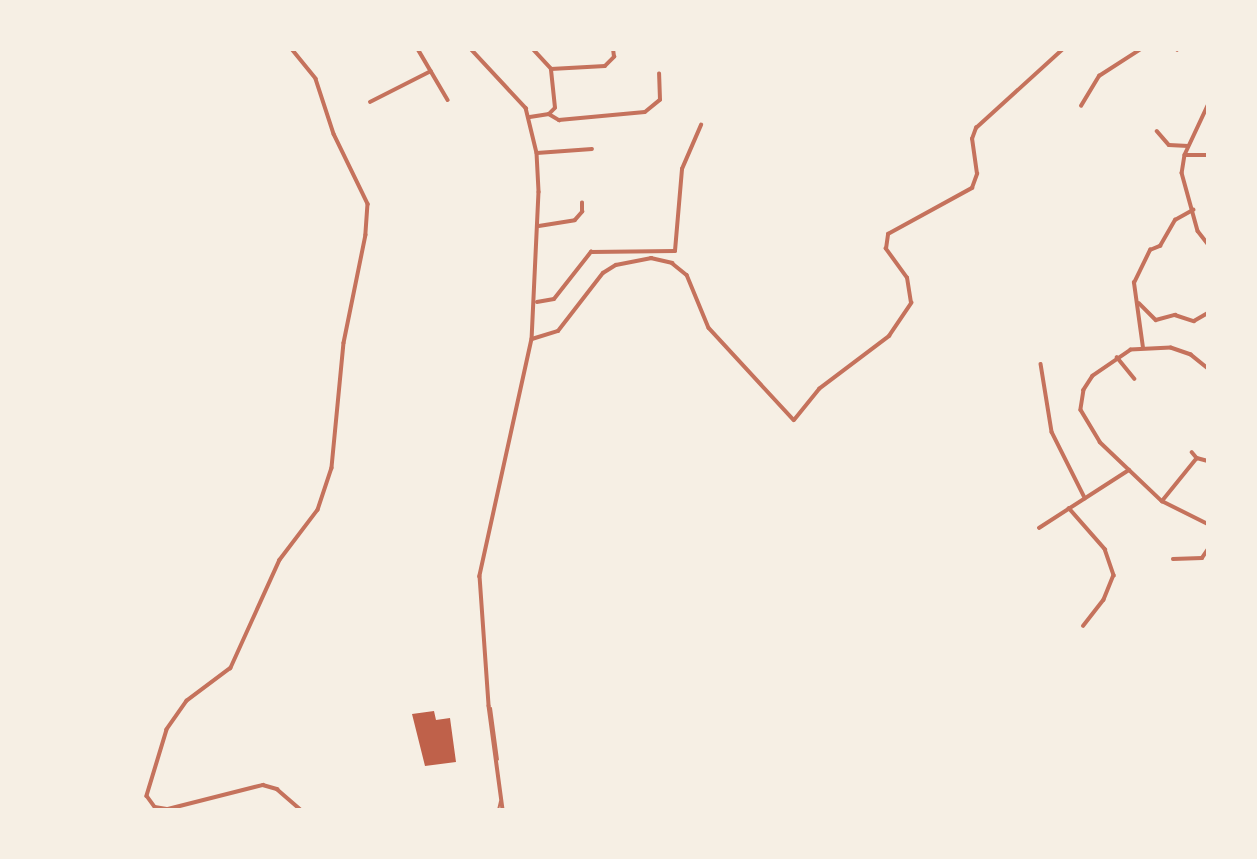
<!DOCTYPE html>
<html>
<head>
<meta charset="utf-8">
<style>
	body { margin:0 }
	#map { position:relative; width:1257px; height:859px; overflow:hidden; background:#f6efe4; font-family:"Alegreya Sans",sans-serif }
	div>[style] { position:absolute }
	.building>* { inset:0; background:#bf614a }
	.service>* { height:2px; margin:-1px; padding:0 1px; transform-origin:1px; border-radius:1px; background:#c5725c }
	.minor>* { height:3.5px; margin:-1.75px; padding:0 1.75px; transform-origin:1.75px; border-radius:1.75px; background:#c5725c }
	span { translate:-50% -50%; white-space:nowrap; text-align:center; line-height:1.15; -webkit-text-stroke:7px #f6efe4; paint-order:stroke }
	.frame { position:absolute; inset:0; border:51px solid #f6efe4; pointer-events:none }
</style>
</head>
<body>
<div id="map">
	<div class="building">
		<div style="clip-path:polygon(434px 711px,436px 720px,450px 718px,456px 762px,425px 766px,412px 714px)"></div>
	</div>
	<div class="service">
		<div style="left:491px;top:708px;width:52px;rotate:82.3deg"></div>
		<div style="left:498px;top:810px;width:9px;rotate:-77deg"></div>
	</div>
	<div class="minor">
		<div style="left:292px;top:49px;width:38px;rotate:51deg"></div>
		<div style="left:316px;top:79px;width:58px;rotate:71.9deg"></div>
		<div style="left:334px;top:134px;width:78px;rotate:64.1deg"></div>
		<div style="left:368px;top:204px;width:31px;rotate:94deg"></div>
		<div style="left:366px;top:235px;width:110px;rotate:101.5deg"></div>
		<div style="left:344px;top:343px;width:126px;rotate:95.5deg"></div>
		<div style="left:332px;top:468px;width:44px;rotate:108.4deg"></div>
		<div style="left:318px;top:510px;width:63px;rotate:127.2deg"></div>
		<div style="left:280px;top:560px;width:119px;rotate:114.4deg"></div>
		<div style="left:231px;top:668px;width:55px;rotate:143.1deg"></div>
		<div style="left:187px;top:701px;width:35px;rotate:125deg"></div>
		<div style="left:167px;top:730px;width:69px;rotate:106.9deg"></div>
		<div style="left:147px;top:796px;width:14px;rotate:54deg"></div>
		<div style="left:155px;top:807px;width:13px;rotate:9deg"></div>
		<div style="left:168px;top:809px;width:98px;rotate:-14.2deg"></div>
		<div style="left:263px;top:785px;width:15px;rotate:16deg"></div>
		<div style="left:277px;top:789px;width:32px;rotate:41deg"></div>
		<div style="left:418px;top:49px;width:59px;rotate:59.5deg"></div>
		<div style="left:471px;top:49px;width:81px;rotate:47deg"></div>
		<div style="left:526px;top:108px;width:46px;rotate:76.3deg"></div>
		<div style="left:537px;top:153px;width:39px;rotate:87deg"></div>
		<div style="left:539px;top:192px;width:147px;rotate:92.7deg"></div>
		<div style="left:532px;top:339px;width:243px;rotate:102.4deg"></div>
		<div style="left:480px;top:576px;width:130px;rotate:86deg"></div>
		<div style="left:489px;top:706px;width:105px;rotate:82.3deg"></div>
		<div style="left:1177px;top:50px;width:1px;rotate:-45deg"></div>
		<div style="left:551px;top:69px;width:54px;rotate:-3.2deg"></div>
		<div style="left:605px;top:66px;width:13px;rotate:-45deg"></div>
		<div style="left:614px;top:57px;width:8px;rotate:-97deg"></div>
		<div style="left:370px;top:102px;width:68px;rotate:-26.9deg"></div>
		<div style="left:1081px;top:106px;width:35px;rotate:-59deg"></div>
		<div style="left:1099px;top:76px;width:50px;rotate:-32.7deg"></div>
		<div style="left:1208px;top:106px;width:54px;rotate:115.1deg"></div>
		<div style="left:1185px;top:155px;width:18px;rotate:99deg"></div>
		<div style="left:1182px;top:173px;width:60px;rotate:74.6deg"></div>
		<div style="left:1198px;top:231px;width:16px;rotate:52deg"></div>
		<div style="left:549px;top:114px;width:12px;rotate:31deg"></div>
		<div style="left:559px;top:120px;width:86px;rotate:-5.3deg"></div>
		<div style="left:645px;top:112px;width:19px;rotate:-39deg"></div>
		<div style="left:660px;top:100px;width:26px;rotate:-92deg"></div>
		<div style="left:530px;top:117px;width:19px;rotate:-9deg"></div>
		<div style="left:549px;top:114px;width:8px;rotate:-45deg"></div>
		<div style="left:555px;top:108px;width:39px;rotate:-96deg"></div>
		<div style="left:551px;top:69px;width:26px;rotate:-133deg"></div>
		<div style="left:1157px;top:131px;width:18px;rotate:49deg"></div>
		<div style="left:1169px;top:145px;width:19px;rotate:3deg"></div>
		<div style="left:537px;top:153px;width:55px;rotate:-4.2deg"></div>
		<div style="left:1185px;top:155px;width:23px"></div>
		<div style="left:539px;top:226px;width:36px;rotate:-9deg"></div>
		<div style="left:575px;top:220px;width:11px;rotate:-49deg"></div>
		<div style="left:582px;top:212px;width:9px;rotate:-90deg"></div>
		<div style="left:537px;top:302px;width:17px;rotate:-10deg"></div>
		<div style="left:554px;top:299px;width:60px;rotate:-51.8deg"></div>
		<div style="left:591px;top:252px;width:84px;rotate:-0.7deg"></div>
		<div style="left:675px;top:251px;width:82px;rotate:-85.1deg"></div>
		<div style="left:682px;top:169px;width:48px;rotate:-66.6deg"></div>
		<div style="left:1139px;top:303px;width:24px;rotate:45deg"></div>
		<div style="left:1156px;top:320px;width:20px;rotate:-15deg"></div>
		<div style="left:1175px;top:315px;width:20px;rotate:18deg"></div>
		<div style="left:1194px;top:321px;width:16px;rotate:-30deg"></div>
		<div style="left:532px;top:339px;width:27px;rotate:-17deg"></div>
		<div style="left:558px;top:331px;width:73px;rotate:-52.2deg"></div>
		<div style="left:603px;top:273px;width:15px;rotate:-32deg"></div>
		<div style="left:616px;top:265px;width:36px;rotate:-11deg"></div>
		<div style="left:651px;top:258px;width:22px;rotate:13deg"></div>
		<div style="left:672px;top:263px;width:19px;rotate:39deg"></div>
		<div style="left:687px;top:275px;width:57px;rotate:67.5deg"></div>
		<div style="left:709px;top:328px;width:125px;rotate:47.3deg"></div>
		<div style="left:794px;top:420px;width:40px;rotate:-51deg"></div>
		<div style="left:819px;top:389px;width:88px;rotate:-37.1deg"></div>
		<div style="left:889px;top:336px;width:40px;rotate:-56deg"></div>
		<div style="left:911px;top:303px;width:25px;rotate:-99deg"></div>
		<div style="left:907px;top:278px;width:36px;rotate:-126deg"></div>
		<div style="left:886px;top:249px;width:15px;rotate:-82deg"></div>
		<div style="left:888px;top:234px;width:96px;rotate:-28.7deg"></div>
		<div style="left:972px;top:188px;width:15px;rotate:-70deg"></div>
		<div style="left:977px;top:174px;width:35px;rotate:-98deg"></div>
		<div style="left:972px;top:139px;width:12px;rotate:-70deg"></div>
		<div style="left:976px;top:128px;width:118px;rotate:-42.2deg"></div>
		<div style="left:1143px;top:348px;width:66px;rotate:-97.9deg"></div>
		<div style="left:1134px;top:283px;width:37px;rotate:-64deg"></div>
		<div style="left:1150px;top:250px;width:11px;rotate:-22deg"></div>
		<div style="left:1160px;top:246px;width:30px;rotate:-60deg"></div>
		<div style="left:1175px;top:220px;width:21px;rotate:-29deg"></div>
		<div style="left:1117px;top:357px;width:28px;rotate:51deg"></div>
		<div style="left:1041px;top:364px;width:69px;rotate:80.8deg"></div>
		<div style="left:1052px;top:432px;width:74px;rotate:63.4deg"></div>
		<div style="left:1208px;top:369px;width:22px;rotate:-141deg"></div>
		<div style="left:1191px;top:355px;width:21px;rotate:-161deg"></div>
		<div style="left:1171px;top:348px;width:40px;rotate:177.1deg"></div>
		<div style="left:1131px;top:350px;width:46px;rotate:145.6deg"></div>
		<div style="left:1093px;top:376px;width:17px;rotate:123deg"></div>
		<div style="left:1084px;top:390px;width:20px;rotate:99deg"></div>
		<div style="left:1081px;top:410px;width:37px;rotate:59deg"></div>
		<div style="left:1100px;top:442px;width:86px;rotate:43.6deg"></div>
		<div style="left:1162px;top:501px;width:51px;rotate:26.6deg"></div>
		<div style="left:1192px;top:452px;width:8px;rotate:50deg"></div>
		<div style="left:1162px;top:501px;width:55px;rotate:-50.9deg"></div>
		<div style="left:1197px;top:458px;width:11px;rotate:15deg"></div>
		<div style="left:1069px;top:508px;width:55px;rotate:48.7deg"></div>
		<div style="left:1105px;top:549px;width:28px;rotate:71deg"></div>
		<div style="left:1114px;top:575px;width:27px;rotate:112deg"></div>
		<div style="left:1104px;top:600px;width:33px;rotate:128deg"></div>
		<div style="left:1039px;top:528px;width:107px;rotate:-32.8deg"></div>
		<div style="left:1173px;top:559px;width:29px;rotate:-2deg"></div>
		<div style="left:1202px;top:558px;width:11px;rotate:-56deg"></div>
	</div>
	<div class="frame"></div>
</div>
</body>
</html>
